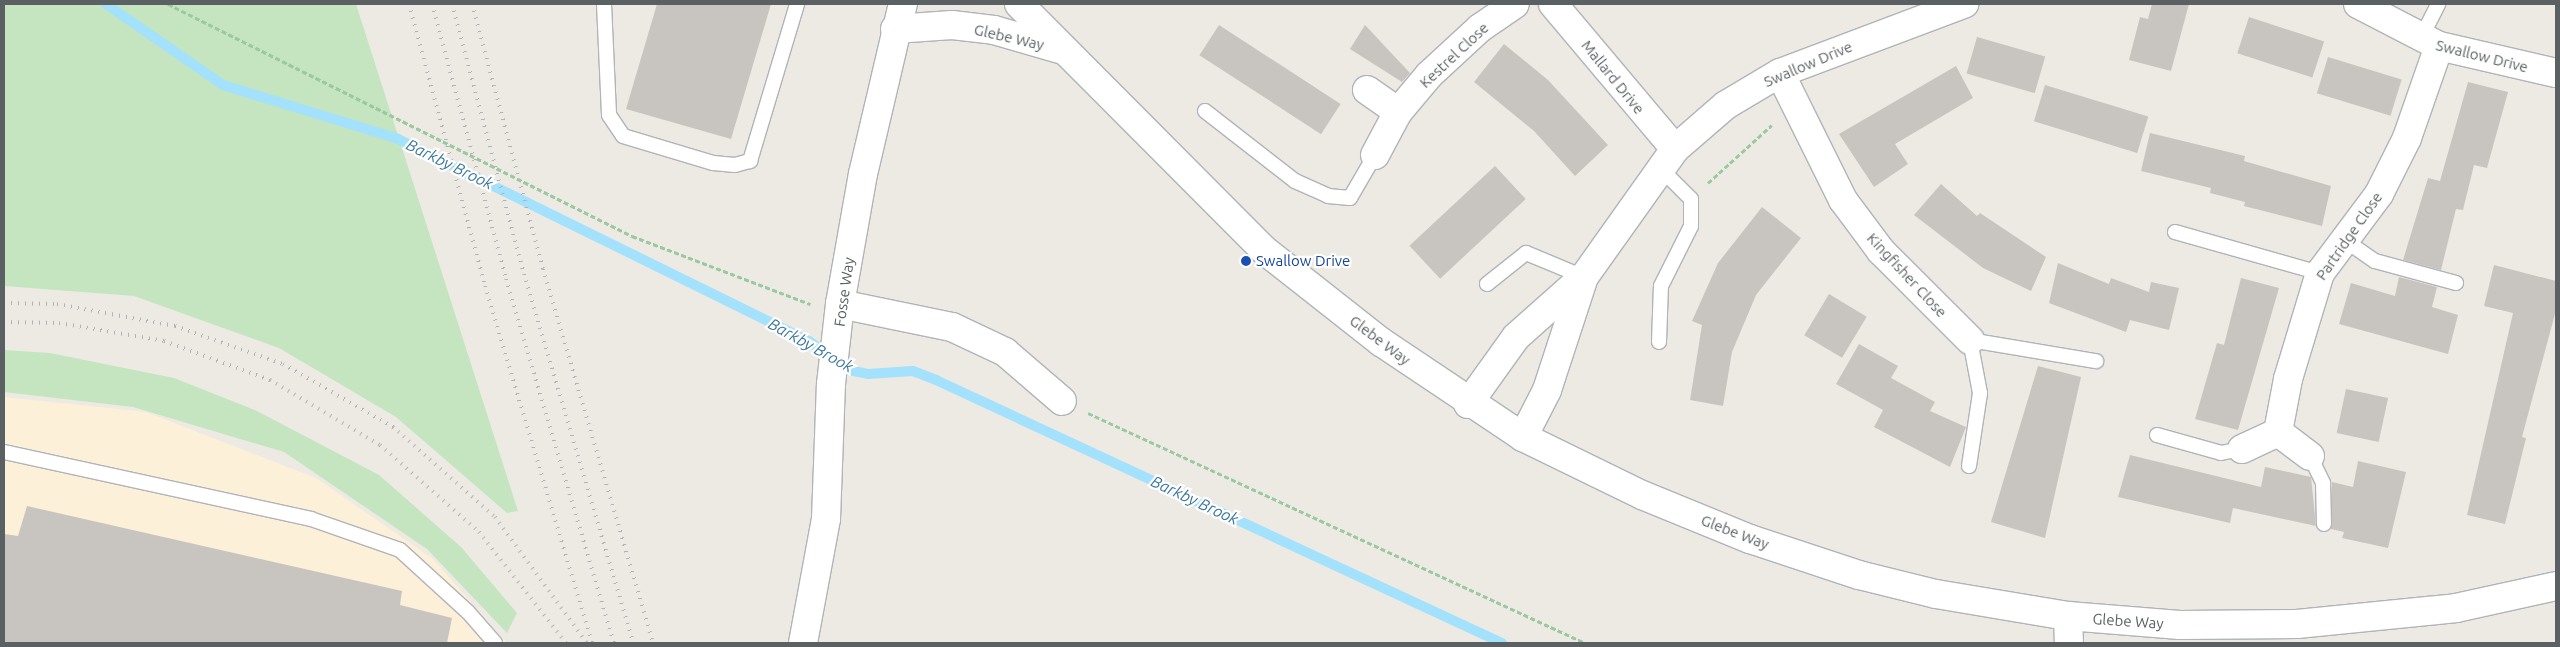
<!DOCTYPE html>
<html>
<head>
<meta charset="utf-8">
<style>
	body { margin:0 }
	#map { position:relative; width:2560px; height:647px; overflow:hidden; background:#edeae3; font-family:Ubuntu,sans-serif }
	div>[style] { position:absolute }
	.commercial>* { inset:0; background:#fdf0d8 }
	.green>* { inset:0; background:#c4e5bf }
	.stream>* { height:10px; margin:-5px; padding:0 5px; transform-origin:5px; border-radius:5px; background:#a3e1fd }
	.building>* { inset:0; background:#c8c5c0; transform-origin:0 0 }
	.path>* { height:3px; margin-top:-1.5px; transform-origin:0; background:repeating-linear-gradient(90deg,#9ac8a1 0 5px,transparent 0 7.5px) }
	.roads { filter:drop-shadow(1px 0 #b0b4b8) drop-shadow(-1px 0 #b0b4b8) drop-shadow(0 1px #b0b4b8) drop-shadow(0 -1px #b0b4b8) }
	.service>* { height:14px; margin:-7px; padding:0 7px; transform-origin:7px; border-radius:7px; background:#fff }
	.minor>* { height:28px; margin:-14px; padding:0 14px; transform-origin:14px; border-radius:14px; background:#fff }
	.tertiary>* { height:28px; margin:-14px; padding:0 14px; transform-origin:14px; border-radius:14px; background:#fff }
	.rail>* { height:4px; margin-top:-2px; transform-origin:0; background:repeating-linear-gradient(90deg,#b1b2b3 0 1px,transparent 0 7px) }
	.dots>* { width:14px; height:14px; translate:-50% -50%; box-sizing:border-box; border:2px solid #fff; border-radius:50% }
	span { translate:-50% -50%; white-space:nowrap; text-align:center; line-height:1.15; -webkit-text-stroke:4.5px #fff; paint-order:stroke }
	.street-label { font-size:15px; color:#5b6063 }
	.transit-label { font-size:15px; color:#164399 }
	.left { translate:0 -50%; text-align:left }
	.water-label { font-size:16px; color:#3b779d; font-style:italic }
	.frame { position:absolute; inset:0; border:5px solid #5b6063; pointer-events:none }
</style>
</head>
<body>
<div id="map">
	<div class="commercial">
		<div style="clip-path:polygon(4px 397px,146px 412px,316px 478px,433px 559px,507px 643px,4px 643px)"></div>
	</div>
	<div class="green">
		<div style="clip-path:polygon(4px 4px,356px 4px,518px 511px,507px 513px,396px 417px,279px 348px,134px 296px,4px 286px)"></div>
		<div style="clip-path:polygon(4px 350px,50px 353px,174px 378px,257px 411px,379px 475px,461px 547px,517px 613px,507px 633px,427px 549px,284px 452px,133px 407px,4px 392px)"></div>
	</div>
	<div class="stream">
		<div style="left:106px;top:4px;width:142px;rotate:34.7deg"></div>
		<div style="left:223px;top:85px;width:183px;rotate:17.1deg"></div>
		<div style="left:398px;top:139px;width:458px;rotate:26.2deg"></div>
		<div style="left:809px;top:341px;width:49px;rotate:35.9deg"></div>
		<div style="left:849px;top:370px;width:19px;rotate:12deg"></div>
		<div style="left:868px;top:374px;width:45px;rotate:-3.8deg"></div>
		<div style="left:913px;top:371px;width:25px;rotate:21deg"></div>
		<div style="left:936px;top:380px;width:624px;rotate:24.92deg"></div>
	</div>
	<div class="building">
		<div style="clip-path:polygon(657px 4px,771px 4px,731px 139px,626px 109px)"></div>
		<div style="clip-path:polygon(2152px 4px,2189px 4px,2171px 71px,2129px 60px,2140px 17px,2148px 19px)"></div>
		<div style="left:2249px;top:17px;width:79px;height:38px;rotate:18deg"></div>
		<div style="left:1219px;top:25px;width:145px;height:36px;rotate:33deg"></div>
		<div style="clip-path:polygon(1365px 25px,1410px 73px,1402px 82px,1350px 49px)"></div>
		<div style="left:1977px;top:37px;width:71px;height:38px;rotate:16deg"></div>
		<div style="clip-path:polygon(1504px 44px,1548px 80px,1608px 145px,1575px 176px,1534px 131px,1474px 82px)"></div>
		<div style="left:2328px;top:57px;width:77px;height:38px;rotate:17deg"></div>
		<div style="clip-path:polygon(1956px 66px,1973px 98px,1895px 144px,1908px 164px,1874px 187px,1839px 134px)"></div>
		<div style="clip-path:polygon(2468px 82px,2508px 92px,2487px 168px,2474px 165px,2463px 210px,2456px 209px,2441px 270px,2403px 260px,2428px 178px,2440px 181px)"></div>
		<div style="left:2045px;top:85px;width:108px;height:38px;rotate:17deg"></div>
		<div style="clip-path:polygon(2150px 133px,2245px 156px,2244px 161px,2331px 186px,2322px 226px,2244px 206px,2245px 202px,2210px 193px,2211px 188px,2141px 171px)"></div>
		<div style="left:1495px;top:166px;width:45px;height:117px;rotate:47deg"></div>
		<div style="clip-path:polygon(1941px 184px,1977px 216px,1980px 213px,2046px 257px,2031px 291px,1983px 268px,1914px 215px)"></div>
		<div style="clip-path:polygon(1762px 207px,1801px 238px,1756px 295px,1732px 352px,1723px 406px,1690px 400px,1702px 325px,1692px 321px,1718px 263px)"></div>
		<div style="clip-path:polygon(2058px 263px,2109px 284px,2111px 278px,2149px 292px,2151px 282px,2179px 288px,2169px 330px,2130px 320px,2126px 332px,2049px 303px)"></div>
		<div style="clip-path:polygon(2494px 265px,2556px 281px,2556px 310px,2522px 437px,2526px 438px,2505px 524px,2467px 515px,2513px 313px,2484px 306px)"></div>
		<div style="clip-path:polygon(2399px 277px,2437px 287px,2432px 307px,2458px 315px,2448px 354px,2339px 324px,2351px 283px,2395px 296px)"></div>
		<div style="clip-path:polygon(2241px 278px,2279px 288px,2238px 430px,2195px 419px,2217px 343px,2224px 345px)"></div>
		<div style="left:1829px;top:294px;width:44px;height:48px;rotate:31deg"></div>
		<div style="clip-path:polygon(1859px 344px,1898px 366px,1891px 378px,1935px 402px,1930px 411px,1966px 427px,1950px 467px,1874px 427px,1883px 410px,1836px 384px)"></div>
		<div style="clip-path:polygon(2038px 366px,2081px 377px,2045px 538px,1991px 522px)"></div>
		<div style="left:2346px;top:389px;width:43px;height:45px;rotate:12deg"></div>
		<div style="clip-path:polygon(2130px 455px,2261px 487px,2265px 467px,2311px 477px,2316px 526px,2233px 508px,2230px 523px,2118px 497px)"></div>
		<div style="clip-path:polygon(2358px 461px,2406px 472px,2388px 548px,2342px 538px,2344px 532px,2331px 529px,2332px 482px,2353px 487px)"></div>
		<div style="clip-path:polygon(27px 506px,402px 591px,400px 605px,452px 618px,447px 643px,4px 643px,4px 534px,18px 536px)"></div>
	</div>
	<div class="path">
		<div style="left:168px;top:4px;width:519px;rotate:26.57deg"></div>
		<div style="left:632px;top:236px;width:191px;rotate:20.9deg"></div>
		<div style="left:1708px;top:183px;width:86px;rotate:-42.2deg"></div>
		<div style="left:1088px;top:413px;width:548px;rotate:24.83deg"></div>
	</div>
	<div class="roads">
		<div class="service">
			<div style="left:604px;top:4px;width:111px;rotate:87.4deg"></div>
			<div style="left:609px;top:115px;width:25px;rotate:56deg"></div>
			<div style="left:623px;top:136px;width:94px;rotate:16.7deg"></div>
			<div style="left:713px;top:163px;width:22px;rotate:5deg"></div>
			<div style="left:735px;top:165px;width:16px;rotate:-15deg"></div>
			<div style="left:750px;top:161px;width:164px;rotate:-73.3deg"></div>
			<div style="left:2421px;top:38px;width:38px;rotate:-63deg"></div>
			<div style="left:1205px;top:111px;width:114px;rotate:37.9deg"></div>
			<div style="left:1295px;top:181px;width:36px;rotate:24deg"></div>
			<div style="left:1328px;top:196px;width:22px;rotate:5deg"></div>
			<div style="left:1350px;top:198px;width:50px;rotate:-59.8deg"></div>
			<div style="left:2175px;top:232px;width:151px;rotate:15.8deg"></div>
			<div style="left:2346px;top:241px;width:35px;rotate:35deg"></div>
			<div style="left:2375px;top:261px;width:84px;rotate:15.2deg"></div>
			<div style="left:1487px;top:284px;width:50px;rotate:-38.5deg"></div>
			<div style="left:1526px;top:253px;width:63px;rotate:22.5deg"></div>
			<div style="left:1659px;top:342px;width:56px;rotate:-88deg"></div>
			<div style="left:1661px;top:286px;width:67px;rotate:-63.4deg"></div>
			<div style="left:1691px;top:226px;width:27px;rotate:-90deg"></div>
			<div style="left:1691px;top:199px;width:44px;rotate:-135deg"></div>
			<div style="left:2157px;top:435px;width:66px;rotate:15.7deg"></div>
			<div style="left:2221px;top:453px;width:21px;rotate:-11deg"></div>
			<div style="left:4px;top:452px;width:314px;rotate:12.3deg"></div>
			<div style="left:311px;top:519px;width:94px;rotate:19.2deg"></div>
			<div style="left:400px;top:550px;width:92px;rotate:42.4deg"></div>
			<div style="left:468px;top:612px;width:41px;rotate:48.9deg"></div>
			<div style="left:2310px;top:456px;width:30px;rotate:64deg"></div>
			<div style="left:2323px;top:483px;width:41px;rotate:88.6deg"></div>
			<div style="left:1969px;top:466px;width:74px;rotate:-81.4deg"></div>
			<div style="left:1980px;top:393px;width:54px;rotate:-100.7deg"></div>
			<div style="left:1970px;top:340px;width:128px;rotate:9.5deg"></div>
		</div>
		<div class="minor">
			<div style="left:1553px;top:4px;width:189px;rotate:49.9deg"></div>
			<div style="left:2358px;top:4px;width:91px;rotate:27.4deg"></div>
			<div style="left:2439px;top:46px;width:120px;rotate:13deg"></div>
			<div style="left:1780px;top:73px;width:142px;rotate:63.6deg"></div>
			<div style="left:1843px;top:200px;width:64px;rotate:53.3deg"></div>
			<div style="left:1881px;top:251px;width:126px;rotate:45deg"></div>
			<div style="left:1367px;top:90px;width:38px;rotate:35deg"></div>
			<div style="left:1375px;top:155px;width:49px;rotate:-61.9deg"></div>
			<div style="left:1398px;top:112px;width:48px;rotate:-50deg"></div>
			<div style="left:1429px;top:75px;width:69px;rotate:-42.7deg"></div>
			<div style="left:1480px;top:28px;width:42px;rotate:-34.4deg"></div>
			<div style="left:840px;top:304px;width:114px;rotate:11.6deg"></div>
			<div style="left:952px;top:327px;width:59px;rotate:25.3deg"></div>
			<div style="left:1005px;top:352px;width:75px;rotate:40.7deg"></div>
			<div style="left:1468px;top:404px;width:82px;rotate:-54.4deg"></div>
			<div style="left:1516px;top:337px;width:87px;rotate:-41.7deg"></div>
			<div style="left:2278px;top:432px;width:54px;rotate:-79.3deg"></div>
			<div style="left:2288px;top:379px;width:111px;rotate:-73.2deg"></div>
			<div style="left:2320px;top:273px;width:99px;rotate:-53.2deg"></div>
			<div style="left:2379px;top:194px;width:63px;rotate:-63.4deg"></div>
			<div style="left:2407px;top:138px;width:97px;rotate:-70.8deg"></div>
			<div style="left:1523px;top:437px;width:53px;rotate:-62.9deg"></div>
			<div style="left:1547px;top:390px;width:119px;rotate:-71.9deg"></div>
			<div style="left:1584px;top:277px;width:157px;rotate:-54.6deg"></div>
			<div style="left:1675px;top:149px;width:67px;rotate:-40.8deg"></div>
			<div style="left:1726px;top:105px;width:63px;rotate:-30.7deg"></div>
			<div style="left:1780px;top:73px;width:197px;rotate:-20.6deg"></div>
			<div style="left:2242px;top:449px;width:40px;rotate:-25deg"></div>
			<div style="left:2278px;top:432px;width:40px;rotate:37deg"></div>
			<div style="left:2068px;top:616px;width:27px;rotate:88deg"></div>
		</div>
		<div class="tertiary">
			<div style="left:1019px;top:4px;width:347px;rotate:45.1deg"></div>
			<div style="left:1264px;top:250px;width:149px;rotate:38.2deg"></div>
			<div style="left:1381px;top:342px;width:171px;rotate:33.8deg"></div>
			<div style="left:1523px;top:437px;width:132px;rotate:26deg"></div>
			<div style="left:1642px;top:495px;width:117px;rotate:22.2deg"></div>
			<div style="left:1750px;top:539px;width:115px;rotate:18.3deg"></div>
			<div style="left:1859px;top:575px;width:79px;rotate:13.9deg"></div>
			<div style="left:1936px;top:594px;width:134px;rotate:9.5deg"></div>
			<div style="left:2068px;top:616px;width:112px;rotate:4.6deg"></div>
			<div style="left:2180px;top:625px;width:117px;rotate:-0.5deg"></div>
			<div style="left:2297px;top:624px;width:160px;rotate:-5.7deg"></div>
			<div style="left:2456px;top:608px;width:102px;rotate:-12.4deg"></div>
			<div style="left:895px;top:29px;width:57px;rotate:-4deg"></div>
			<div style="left:952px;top:25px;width:42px;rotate:6.8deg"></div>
			<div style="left:994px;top:30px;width:72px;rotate:16.2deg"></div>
			<div style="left:803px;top:643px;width:126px;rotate:-79.5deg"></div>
			<div style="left:826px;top:519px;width:135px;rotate:-87.9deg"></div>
			<div style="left:831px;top:384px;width:81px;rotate:-83.6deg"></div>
			<div style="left:840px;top:304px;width:132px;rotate:-80deg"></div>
			<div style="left:863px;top:174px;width:175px;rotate:-76.8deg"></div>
		</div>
	</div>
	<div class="rail">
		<div style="left:409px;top:4px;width:292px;rotate:74.9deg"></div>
		<div style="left:485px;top:286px;width:373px;rotate:73.3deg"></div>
		<div style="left:432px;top:4px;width:285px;rotate:74.9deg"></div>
		<div style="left:506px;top:279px;width:380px;rotate:73.5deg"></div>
		<div style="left:452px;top:4px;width:279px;rotate:75.1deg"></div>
		<div style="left:524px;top:274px;width:385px;rotate:73.5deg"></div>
		<div style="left:472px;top:4px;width:274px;rotate:75deg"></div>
		<div style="left:543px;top:269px;width:390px;rotate:73.6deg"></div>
		<div style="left:4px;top:303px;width:53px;rotate:1.1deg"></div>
		<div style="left:57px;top:304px;width:120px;rotate:10.6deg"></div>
		<div style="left:175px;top:326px;width:114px;rotate:19.4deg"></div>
		<div style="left:283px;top:364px;width:127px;rotate:29.8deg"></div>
		<div style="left:393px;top:427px;width:136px;rotate:41.4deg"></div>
		<div style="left:495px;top:517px;width:156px;rotate:53.9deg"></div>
		<div style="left:4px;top:322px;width:55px;rotate:1deg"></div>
		<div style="left:59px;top:323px;width:107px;rotate:9.7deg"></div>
		<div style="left:164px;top:341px;width:113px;rotate:20.2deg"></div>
		<div style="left:270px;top:380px;width:128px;rotate:30.6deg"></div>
		<div style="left:380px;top:445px;width:132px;rotate:41.3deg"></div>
		<div style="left:479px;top:532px;width:141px;rotate:51.9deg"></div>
	</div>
	<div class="dots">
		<div style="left:1246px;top:261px;background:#1a4fb4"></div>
	</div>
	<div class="street-label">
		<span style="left:1009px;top:37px;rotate:13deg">Glebe Way</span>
		<span style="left:1454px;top:55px;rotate:-43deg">Kestrel Close</span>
		<span style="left:2482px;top:56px;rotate:14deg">Swallow Drive</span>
		<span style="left:1808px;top:64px;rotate:-23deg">Swallow Drive</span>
		<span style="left:1613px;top:77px;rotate:51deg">Mallard Drive</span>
		<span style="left:2349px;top:236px;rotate:-55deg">Partridge Close</span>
		<span style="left:1907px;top:275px;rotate:47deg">Kingfisher Close</span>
		<span style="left:844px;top:292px;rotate:-82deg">Fosse Way</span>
		<span style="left:1380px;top:340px;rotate:37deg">Glebe Way</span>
		<span style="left:1735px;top:532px;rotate:21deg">Glebe Way</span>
		<span style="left:2128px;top:621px;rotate:4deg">Glebe Way</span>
	</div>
	<div class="transit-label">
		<span class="left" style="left:1256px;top:261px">Swallow Drive</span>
	</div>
	<div class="water-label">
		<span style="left:450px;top:164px;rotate:26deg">Barkby Brook</span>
		<span style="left:811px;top:345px;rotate:29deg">Barkby Brook</span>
		<span style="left:1195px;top:500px;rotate:25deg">Barkby Brook</span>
	</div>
	<div class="frame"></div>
</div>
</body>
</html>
